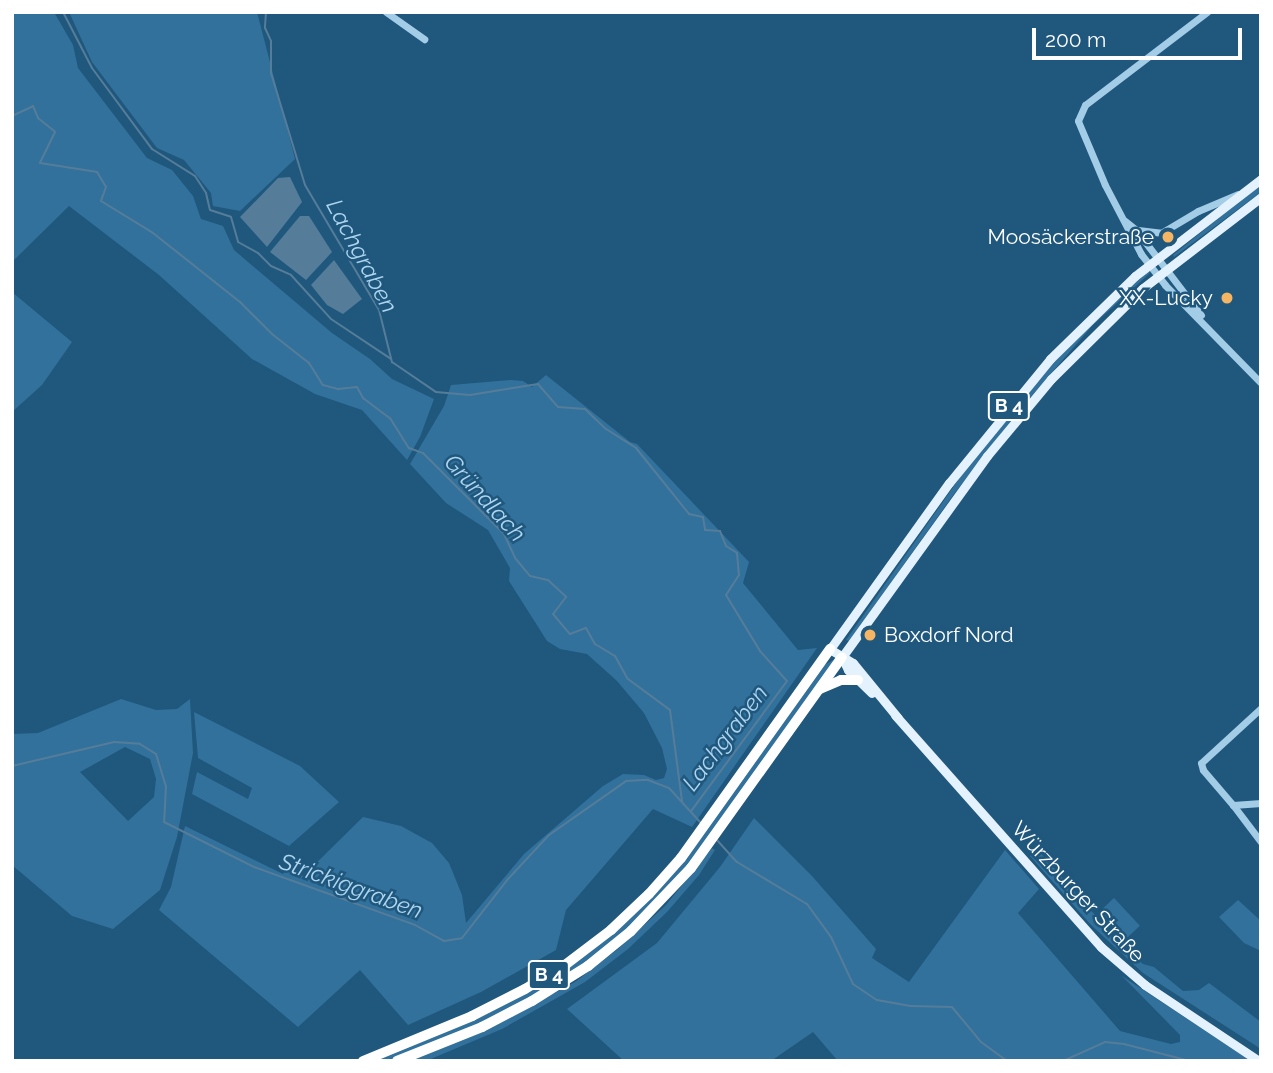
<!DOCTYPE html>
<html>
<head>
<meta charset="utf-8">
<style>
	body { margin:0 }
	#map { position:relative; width:1273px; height:1073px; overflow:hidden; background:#1f577d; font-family:Raleway,sans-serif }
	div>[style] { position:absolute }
	.green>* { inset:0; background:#32719c; transform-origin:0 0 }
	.water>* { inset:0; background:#557d99 }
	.stream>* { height:2px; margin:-1px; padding:0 1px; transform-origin:1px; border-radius:1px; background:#557d99 }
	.minor>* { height:7px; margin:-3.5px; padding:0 3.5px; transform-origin:3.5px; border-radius:3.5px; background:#a3cce7 }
	.major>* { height:9px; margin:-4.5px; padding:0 4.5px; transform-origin:4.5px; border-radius:4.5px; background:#e4f2fd }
	.highway>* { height:10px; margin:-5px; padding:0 5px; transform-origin:5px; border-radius:5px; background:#fff }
	.dots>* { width:19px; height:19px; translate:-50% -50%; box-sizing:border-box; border:4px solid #1f577d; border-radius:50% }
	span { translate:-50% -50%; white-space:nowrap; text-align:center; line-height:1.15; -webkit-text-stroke:5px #1f577d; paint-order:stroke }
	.shield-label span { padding:2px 5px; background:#1f577d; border:2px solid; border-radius:5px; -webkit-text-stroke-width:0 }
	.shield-label { font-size:19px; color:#fff; font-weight:700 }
	.poi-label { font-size:21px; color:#fff }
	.right { translate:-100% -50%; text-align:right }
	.left { translate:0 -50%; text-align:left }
	.street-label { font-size:21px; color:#fff }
	.water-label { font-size:23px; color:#aed5ef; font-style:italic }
	.frame { position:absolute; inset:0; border:14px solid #fff; pointer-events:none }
	.scale { position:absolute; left:1032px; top:28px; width:210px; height:32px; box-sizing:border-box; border:4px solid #fff; border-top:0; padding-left:9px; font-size:21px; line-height:24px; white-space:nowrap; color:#fff; -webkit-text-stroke:5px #1f577d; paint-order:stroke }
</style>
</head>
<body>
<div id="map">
	<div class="green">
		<div style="clip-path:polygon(12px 12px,54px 12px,73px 45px,78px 68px,147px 158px,172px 170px,193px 196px,201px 219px,223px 226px,234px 250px,332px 333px,370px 359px,392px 379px,434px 399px,420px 437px,407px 460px,362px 410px,315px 394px,252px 359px,159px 275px,69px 206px,12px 262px)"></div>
		<div style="clip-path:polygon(69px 12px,257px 12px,295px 159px,240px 211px,213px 206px,211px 193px,184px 160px,157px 148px,92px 62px)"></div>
		<div style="clip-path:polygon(1261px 184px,1261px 192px,1174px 257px,1173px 255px)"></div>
		<div style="clip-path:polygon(1148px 271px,1150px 273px,1093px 325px,1021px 408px,954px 494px,849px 641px,846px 640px,975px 456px,1055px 360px)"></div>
		<div style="clip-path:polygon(12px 292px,72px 342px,42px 385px,12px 412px)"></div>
		<div style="clip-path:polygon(546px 375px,630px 442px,637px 444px,749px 562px,743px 583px,798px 650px,817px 648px,692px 827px,653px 809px,566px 910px,556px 950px,481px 992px,408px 1025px,360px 970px,298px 1027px,159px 910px,171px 887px,185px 826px,283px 874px,289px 862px,303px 876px,363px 817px,401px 826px,432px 843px,449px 863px,462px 895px,466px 923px,524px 854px,603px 786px,623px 774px,644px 775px,656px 780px,664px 778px,667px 769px,662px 748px,644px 713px,617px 681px,587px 654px,560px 649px,547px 641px,509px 581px,510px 568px,488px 530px,446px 503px,410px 464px,444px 406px,451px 385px,511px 380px,523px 381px,532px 387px)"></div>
		<div style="clip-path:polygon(835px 659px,693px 860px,629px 929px,570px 974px,492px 1018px,387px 1061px,374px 1061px,554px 977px,618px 930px,677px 869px,824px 665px)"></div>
		<div style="clip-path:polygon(evenodd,121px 699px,156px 710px,177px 709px,190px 699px,193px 753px,177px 837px,160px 890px,113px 929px,72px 916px,12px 865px,12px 734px,38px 733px,121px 699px,125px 747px,150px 759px,156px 779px,154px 797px,128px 821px,80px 772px,125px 747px)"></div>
		<div style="clip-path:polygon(194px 712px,300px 766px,339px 802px,289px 846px,192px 794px,197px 772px,248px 799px,252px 788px,198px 758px)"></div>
		<div style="clip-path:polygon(754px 818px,812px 876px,876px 949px,872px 958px,909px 982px,1005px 850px,1039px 889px,1018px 913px,1120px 1031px,1171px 1044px,1180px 1042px,1180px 1035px,1122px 976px,1251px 1061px,838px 1061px,813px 1032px,771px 1061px,624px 1061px,567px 1009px,657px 943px,720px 867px)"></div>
		<div style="clip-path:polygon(712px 848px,715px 850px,699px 875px,667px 912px,628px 949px,585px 982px,502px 1029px,426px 1061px,408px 1061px,490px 1028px,575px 982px,618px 949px,666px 905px)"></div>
		<div style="clip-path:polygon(1037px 849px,1123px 947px,1143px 964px,1154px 967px,1183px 991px,1199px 990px,1209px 983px,1261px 1022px,1261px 1049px,1143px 973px,1091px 925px,1030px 856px)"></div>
		<div style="left:1114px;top:898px;width:38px;height:20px;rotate:47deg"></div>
		<div style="clip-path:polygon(1238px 900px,1261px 921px,1261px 951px,1244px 943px,1219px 917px)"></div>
	</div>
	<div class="water">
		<div style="clip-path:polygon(290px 177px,302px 202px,267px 247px,240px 217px,278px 178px)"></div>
		<div style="clip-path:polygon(300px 216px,309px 216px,332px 252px,306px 280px,270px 252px)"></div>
		<div style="clip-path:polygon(334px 260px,362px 299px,343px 314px,327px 305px,311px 285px)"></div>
	</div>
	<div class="stream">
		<div style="left:63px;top:12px;width:63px;rotate:62.6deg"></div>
		<div style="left:92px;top:68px;width:101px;rotate:53.5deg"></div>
		<div style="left:152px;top:149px;width:51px;rotate:32.1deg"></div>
		<div style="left:195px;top:176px;width:20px;rotate:57deg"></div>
		<div style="left:206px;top:193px;width:17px;rotate:77deg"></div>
		<div style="left:210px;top:210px;width:22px;rotate:18deg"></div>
		<div style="left:231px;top:217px;width:26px;rotate:74deg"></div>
		<div style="left:238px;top:242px;width:23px;rotate:29deg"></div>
		<div style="left:258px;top:253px;width:18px;rotate:45deg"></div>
		<div style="left:271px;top:266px;width:22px;rotate:24deg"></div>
		<div style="left:291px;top:275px;width:59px;rotate:47.7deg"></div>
		<div style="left:331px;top:319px;width:72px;rotate:33.7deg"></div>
		<div style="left:266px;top:12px;width:16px;rotate:94deg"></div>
		<div style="left:265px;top:28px;width:14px;rotate:65deg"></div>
		<div style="left:271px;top:41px;width:32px;rotate:90deg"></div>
		<div style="left:271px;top:73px;width:117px;rotate:73.1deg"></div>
		<div style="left:305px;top:185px;width:145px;rotate:59.4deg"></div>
		<div style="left:379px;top:310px;width:54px;rotate:76deg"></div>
		<div style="left:392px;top:362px;width:53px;rotate:34.3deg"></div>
		<div style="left:436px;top:392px;width:34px;rotate:5deg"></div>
		<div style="left:470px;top:395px;width:69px;rotate:-9.2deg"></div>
		<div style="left:538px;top:384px;width:30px;rotate:49deg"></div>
		<div style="left:558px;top:407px;width:27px;rotate:4deg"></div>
		<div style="left:585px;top:409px;width:29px;rotate:44deg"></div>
		<div style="left:606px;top:429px;width:36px;rotate:32deg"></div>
		<div style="left:636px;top:448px;width:85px;rotate:51.2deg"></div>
		<div style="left:689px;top:514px;width:14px;rotate:12deg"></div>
		<div style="left:703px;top:517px;width:13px;rotate:81deg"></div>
		<div style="left:705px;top:530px;width:15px;rotate:4deg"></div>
		<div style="left:720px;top:531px;width:16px;rotate:68deg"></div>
		<div style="left:726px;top:546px;width:13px;rotate:32deg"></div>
		<div style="left:737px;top:553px;width:22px;rotate:85deg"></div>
		<div style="left:739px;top:575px;width:24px;rotate:123deg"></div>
		<div style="left:726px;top:595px;width:66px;rotate:58.7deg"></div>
		<div style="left:760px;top:651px;width:40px;rotate:48deg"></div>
		<div style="left:787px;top:681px;width:162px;rotate:126.4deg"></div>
		<div style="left:12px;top:116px;width:23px;rotate:-25deg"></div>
		<div style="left:33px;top:106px;width:13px;rotate:67deg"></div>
		<div style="left:38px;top:118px;width:22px;rotate:39deg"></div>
		<div style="left:55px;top:132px;width:34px;rotate:116deg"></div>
		<div style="left:40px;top:163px;width:58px;rotate:9deg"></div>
		<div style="left:97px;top:172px;width:17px;rotate:59deg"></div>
		<div style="left:106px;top:187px;width:15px;rotate:110deg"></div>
		<div style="left:101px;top:201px;width:61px;rotate:31.6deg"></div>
		<div style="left:153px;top:233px;width:111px;rotate:38.4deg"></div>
		<div style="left:240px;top:302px;width:45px;rotate:45deg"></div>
		<div style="left:272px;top:334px;width:47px;rotate:38.1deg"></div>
		<div style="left:309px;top:363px;width:26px;rotate:58deg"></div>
		<div style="left:323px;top:385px;width:16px;rotate:15deg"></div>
		<div style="left:338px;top:389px;width:19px;rotate:-6deg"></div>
		<div style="left:357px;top:387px;width:13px;rotate:61deg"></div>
		<div style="left:363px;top:398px;width:34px;rotate:37deg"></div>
		<div style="left:390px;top:418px;width:36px;rotate:58deg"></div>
		<div style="left:409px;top:448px;width:15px;rotate:20deg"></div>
		<div style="left:423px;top:453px;width:115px;rotate:45deg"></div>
		<div style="left:504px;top:534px;width:26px;rotate:65deg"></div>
		<div style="left:515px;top:558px;width:23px;rotate:50deg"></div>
		<div style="left:530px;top:576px;width:18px;rotate:13deg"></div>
		<div style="left:548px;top:580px;width:25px;rotate:43deg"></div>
		<div style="left:566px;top:597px;width:21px;rotate:127deg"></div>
		<div style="left:553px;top:614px;width:26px;rotate:50deg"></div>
		<div style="left:570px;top:634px;width:17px;rotate:-21deg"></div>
		<div style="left:586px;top:628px;width:18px;rotate:61deg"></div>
		<div style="left:595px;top:644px;width:23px;rotate:31deg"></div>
		<div style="left:615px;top:656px;width:26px;rotate:61deg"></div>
		<div style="left:628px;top:679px;width:52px;rotate:36.4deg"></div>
		<div style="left:670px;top:710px;width:92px;rotate:82.5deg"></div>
		<div style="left:12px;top:766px;width:105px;rotate:-13.2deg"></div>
		<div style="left:114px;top:742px;width:26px;rotate:4deg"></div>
		<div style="left:140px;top:744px;width:19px;rotate:32deg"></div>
		<div style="left:156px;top:754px;width:34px;rotate:73deg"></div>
		<div style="left:166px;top:786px;width:36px;rotate:93deg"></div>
		<div style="left:164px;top:822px;width:101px;rotate:26.6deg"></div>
		<div style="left:254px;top:867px;width:171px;rotate:19.8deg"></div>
		<div style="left:415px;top:925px;width:33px;rotate:29deg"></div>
		<div style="left:444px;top:941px;width:18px;rotate:-9deg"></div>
		<div style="left:462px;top:938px;width:75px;rotate:-52.1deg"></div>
		<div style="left:508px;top:879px;width:60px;rotate:-47deg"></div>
		<div style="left:549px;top:835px;width:94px;rotate:-35deg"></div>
		<div style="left:626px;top:781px;width:22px;rotate:-3deg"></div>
		<div style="left:648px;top:780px;width:22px;rotate:21deg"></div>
		<div style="left:669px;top:788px;width:46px;rotate:47.6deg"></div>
		<div style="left:716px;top:839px;width:31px;rotate:48deg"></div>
		<div style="left:737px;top:862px;width:82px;rotate:31deg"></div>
		<div style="left:807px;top:904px;width:41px;rotate:54deg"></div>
		<div style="left:831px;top:937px;width:52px;rotate:64.9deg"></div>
		<div style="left:853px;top:984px;width:29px;rotate:34deg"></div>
		<div style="left:877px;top:1000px;width:34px;rotate:10deg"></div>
		<div style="left:910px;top:1006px;width:42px;rotate:1.4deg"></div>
		<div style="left:952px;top:1007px;width:45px;rotate:50.4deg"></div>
		<div style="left:981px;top:1042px;width:32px;rotate:36deg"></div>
		<div style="left:1063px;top:1061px;width:46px;rotate:-24.3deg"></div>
		<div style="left:1105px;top:1042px;width:19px;rotate:6deg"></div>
		<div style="left:1124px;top:1044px;width:68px;rotate:14.4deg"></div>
	</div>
	<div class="minor">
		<div style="left:386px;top:12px;width:47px;rotate:35.4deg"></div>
		<div style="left:1207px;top:12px;width:153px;rotate:142.7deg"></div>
		<div style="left:1085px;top:105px;width:17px;rotate:114deg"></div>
		<div style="left:1078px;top:121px;width:69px;rotate:67.1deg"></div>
		<div style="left:1105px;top:185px;width:78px;rotate:62.4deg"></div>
		<div style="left:1141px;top:254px;width:39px;rotate:52deg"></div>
		<div style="left:1165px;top:285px;width:137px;rotate:45.6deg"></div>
		<div style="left:1125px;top:221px;width:14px;rotate:39deg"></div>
		<div style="left:1136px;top:230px;width:107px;rotate:52.6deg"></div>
		<div style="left:1138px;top:230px;width:23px;rotate:7deg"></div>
		<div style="left:1161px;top:233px;width:43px;rotate:-30.7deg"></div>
		<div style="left:1198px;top:211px;width:43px;rotate:-23deg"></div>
		<div style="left:1261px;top:708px;width:81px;rotate:137.5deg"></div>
		<div style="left:1201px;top:763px;width:7px;rotate:74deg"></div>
		<div style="left:1203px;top:770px;width:46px;rotate:49.4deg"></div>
		<div style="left:1233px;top:805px;width:28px;rotate:-4deg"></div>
		<div style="left:1233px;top:805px;width:46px;rotate:52.9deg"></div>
	</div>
	<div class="major">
		<div style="left:842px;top:657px;width:248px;rotate:-54.2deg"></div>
		<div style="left:987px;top:456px;width:100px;rotate:-50.3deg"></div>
		<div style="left:1051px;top:379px;width:129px;rotate:-44.7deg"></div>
		<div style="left:1143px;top:288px;width:149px;rotate:-37.6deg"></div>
		<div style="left:842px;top:657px;width:14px;rotate:65deg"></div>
		<div style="left:848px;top:670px;width:33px;rotate:44deg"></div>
		<div style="left:895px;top:715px;width:310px;rotate:48.4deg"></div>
		<div style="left:1101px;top:947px;width:58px;rotate:40.8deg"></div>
		<div style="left:1145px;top:985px;width:137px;rotate:33.7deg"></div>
		<div style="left:898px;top:718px;width:71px;rotate:-129.3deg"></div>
		<div style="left:853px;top:663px;width:27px;rotate:-149deg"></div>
		<div style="left:830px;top:649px;width:204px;rotate:-54.4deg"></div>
		<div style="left:949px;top:483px;width:160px;rotate:-50.8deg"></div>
		<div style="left:1050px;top:359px;width:119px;rotate:-44.3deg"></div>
		<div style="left:1135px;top:276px;width:159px;rotate:-37.6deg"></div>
	</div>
	<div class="highway">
		<div style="left:820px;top:689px;width:23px;rotate:-23deg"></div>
		<div style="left:841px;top:680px;width:17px"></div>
		<div style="left:363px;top:1061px;width:118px;rotate:-22.4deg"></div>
		<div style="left:472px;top:1016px;width:59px;rotate:-27deg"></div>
		<div style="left:525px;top:989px;width:47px;rotate:-31deg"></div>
		<div style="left:565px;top:965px;width:58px;rotate:-37.3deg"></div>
		<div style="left:611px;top:930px;width:52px;rotate:-43.5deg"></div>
		<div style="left:649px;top:894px;width:48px;rotate:-48.4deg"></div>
		<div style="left:681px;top:858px;width:257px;rotate:-54.5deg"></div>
		<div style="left:397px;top:1061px;width:92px;rotate:-21.8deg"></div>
		<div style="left:482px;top:1027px;width:56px;rotate:-27.5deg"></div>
		<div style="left:532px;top:1001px;width:66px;rotate:-32deg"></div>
		<div style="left:588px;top:966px;width:55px;rotate:-39.1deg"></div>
		<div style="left:631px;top:931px;width:87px;rotate:-46.4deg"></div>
		<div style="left:691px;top:868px;width:259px;rotate:-54.4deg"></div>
	</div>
	<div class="dots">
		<div style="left:1168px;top:237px;background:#f5b563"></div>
		<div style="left:1227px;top:298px;background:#f5b563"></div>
		<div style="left:870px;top:635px;background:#f5b563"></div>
	</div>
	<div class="shield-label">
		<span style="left:1009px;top:406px">B 4</span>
		<span style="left:549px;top:975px">B 4</span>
	</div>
	<div class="poi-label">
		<span class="right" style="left:1154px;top:237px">Moosäckerstraße</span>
		<span class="right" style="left:1213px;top:298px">XX-Lucky</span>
		<span class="left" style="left:884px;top:635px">Boxdorf Nord</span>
	</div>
	<div class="street-label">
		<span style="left:1078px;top:892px;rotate:47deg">Würzburger Straße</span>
	</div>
	<div class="water-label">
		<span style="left:362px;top:256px;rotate:62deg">Lachgraben</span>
		<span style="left:485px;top:498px;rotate:48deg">Gründlach</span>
		<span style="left:725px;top:738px;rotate:-53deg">Lachgraben</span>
		<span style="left:351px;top:886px;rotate:20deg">Strickiggraben</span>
	</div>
	<div class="frame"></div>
	<div class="scale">200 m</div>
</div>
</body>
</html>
